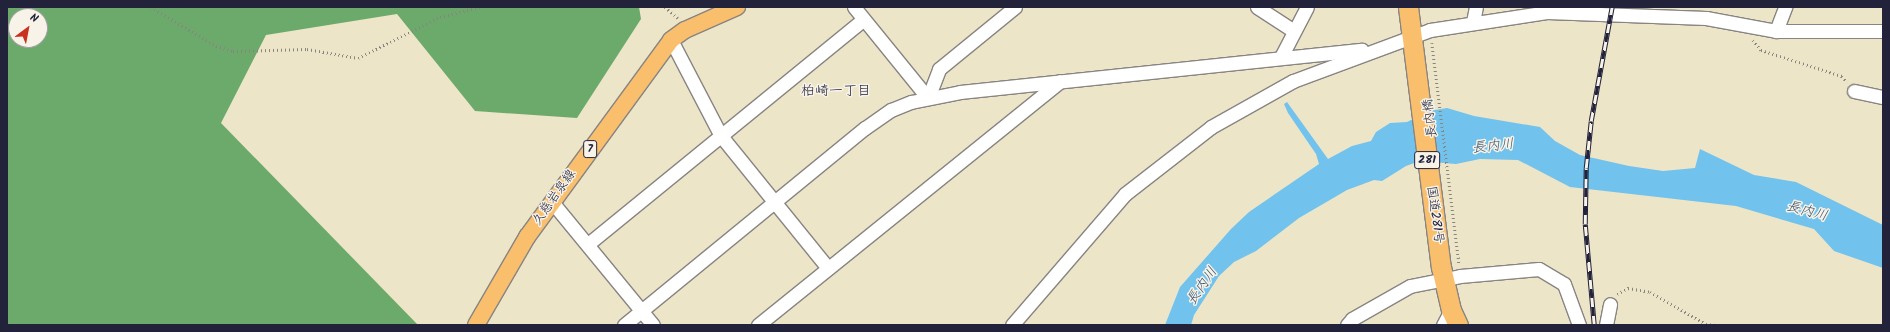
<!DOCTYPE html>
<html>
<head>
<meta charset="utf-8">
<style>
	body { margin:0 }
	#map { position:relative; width:1890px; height:332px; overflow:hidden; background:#ede5c8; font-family:Kalam,"Klee One",sans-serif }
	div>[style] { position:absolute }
	.forest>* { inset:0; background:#6caa6c }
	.water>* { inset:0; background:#71c2ed }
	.path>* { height:2.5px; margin-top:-1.25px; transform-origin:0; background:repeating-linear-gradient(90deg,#888482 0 1px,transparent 0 4px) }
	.roads { filter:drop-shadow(1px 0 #888482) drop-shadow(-1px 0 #888482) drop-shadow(0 1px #888482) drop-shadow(0 -1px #888482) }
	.minor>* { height:13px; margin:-6.5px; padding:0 6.5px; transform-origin:6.5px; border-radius:6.5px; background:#fff }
	.major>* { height:16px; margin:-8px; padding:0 8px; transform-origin:8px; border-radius:8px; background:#f9bf6d }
	.highway>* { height:19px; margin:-9.5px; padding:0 9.5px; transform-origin:9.5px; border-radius:9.5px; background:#f9bf6d }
	.rail>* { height:4.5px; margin-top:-2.25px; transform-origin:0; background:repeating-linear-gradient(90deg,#f7f3e8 0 9px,#22223b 0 18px); box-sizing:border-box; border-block:1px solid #22223b }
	span { translate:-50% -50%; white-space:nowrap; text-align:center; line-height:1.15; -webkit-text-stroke:3px #f7f3e8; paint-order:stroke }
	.shield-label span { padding:1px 3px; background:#f7f3e8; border:1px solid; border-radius:3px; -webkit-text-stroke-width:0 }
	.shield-label { font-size:12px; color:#22223b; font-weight:700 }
	.street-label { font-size:13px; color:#22223b }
	.neighbourhood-label { font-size:14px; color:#22223b }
	.water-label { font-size:14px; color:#3a5270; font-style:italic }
	.frame { position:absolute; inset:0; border:8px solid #22223b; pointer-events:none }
	.north { position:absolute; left:8px; top:8px; width:40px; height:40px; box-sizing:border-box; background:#f7f3e8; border:1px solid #a29fa3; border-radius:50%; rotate:32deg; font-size:11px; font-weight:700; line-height:16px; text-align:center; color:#22223b }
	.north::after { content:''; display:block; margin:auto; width:14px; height:18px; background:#c8321e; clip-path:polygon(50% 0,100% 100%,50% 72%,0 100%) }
</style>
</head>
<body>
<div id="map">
	<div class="forest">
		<div style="clip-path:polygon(evenodd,7px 7px,639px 7px,641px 19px,577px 118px,475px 111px,397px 14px,266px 35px,221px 123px,418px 325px,7px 325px,7px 7px,16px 16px,40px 16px,40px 40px,16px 40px,16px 16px)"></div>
	</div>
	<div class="water">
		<div style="clip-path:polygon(1287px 102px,1328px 159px,1352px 146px,1371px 141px,1376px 132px,1390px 123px,1407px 122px,1429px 111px,1447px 108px,1474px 116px,1540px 127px,1555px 141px,1580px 155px,1629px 166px,1663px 171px,1695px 168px,1700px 149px,1754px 175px,1796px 182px,1883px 225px,1883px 268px,1834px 251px,1814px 229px,1736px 206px,1570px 187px,1518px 160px,1480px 159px,1456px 164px,1420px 161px,1406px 166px,1382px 181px,1374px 180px,1347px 190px,1299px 218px,1256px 251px,1234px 262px,1219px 276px,1194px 315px,1191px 325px,1165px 325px,1180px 287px,1231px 229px,1249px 212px,1319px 164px,1316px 154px,1288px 113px,1284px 104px)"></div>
	</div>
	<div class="path">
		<div style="left:151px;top:7px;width:76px;rotate:31deg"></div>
		<div style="left:216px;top:46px;width:18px;rotate:16deg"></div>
		<div style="left:233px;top:51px;width:74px;rotate:-1.5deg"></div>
		<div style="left:307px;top:49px;width:52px;rotate:10deg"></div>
		<div style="left:358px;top:58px;width:92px;rotate:-26.6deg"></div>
		<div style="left:440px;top:17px;width:41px;rotate:-14deg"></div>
		<div style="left:665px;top:7px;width:17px;rotate:40deg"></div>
		<div style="left:1753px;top:40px;width:13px;rotate:51deg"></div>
		<div style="left:1761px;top:50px;width:85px;rotate:17.8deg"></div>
		<div style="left:1842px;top:76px;width:8px;rotate:50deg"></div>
		<div style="left:1432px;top:43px;width:223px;rotate:83deg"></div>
		<div style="left:1617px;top:294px;width:13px;rotate:-29deg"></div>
		<div style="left:1628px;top:288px;width:22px;rotate:10deg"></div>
		<div style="left:1650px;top:292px;width:64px;rotate:29.7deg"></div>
		<div style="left:1706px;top:324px;width:10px;rotate:6deg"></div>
	</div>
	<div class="roads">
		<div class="minor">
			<div style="left:854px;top:7px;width:117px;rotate:50.9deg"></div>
			<div style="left:1257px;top:7px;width:44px;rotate:33deg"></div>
			<div style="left:1473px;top:22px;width:15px;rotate:-79deg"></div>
			<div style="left:1776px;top:31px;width:26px;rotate:-69deg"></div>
			<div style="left:671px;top:40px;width:108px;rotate:62.5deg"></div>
			<div style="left:721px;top:136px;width:170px;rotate:51deg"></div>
			<div style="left:1281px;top:57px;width:56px;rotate:-62.5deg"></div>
			<div style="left:1854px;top:91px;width:30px;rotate:12deg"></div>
			<div style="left:928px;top:98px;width:31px;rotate:-69deg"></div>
			<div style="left:939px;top:69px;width:98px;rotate:-39.2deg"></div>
			<div style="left:552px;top:202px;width:159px;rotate:50.6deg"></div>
			<div style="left:588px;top:244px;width:355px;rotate:-39.2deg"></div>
			<div style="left:624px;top:325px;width:311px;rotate:-39.3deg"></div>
			<div style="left:865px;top:128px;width:32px;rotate:-35deg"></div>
			<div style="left:891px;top:110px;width:22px;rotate:-22deg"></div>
			<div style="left:911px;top:102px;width:50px;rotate:-11.5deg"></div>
			<div style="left:960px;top:92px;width:404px;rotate:-6deg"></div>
			<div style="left:758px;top:325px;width:388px;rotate:-38.9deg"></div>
			<div style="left:1012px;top:325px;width:173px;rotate:-49.2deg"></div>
			<div style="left:1125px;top:194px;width:109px;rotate:-37.9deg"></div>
			<div style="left:1211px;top:127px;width:94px;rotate:-29.3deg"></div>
			<div style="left:1293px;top:81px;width:146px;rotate:-20.4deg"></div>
			<div style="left:1430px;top:30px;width:118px;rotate:-8.7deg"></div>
			<div style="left:1547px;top:12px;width:159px;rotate:2.2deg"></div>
			<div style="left:1706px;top:18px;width:71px;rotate:10.5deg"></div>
			<div style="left:1776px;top:31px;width:107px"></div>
			<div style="left:1347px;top:325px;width:8px;rotate:-50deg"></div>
			<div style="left:1352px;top:319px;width:67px;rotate:-29.6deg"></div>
			<div style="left:1410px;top:286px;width:51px;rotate:-11.3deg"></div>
			<div style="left:1460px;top:276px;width:79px;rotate:-5.1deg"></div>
			<div style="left:1539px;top:269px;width:29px;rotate:31deg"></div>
			<div style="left:1564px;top:284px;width:44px;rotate:69.9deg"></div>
			<div style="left:1443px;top:325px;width:17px;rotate:-62deg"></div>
			<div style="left:1606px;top:325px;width:21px;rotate:-79deg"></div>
		</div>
		<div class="major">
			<div style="left:476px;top:325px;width:102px;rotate:-59.9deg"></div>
			<div style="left:527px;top:237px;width:244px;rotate:-53.8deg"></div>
			<div style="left:671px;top:40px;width:17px;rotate:-36deg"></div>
			<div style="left:685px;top:30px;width:57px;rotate:-23.9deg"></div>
		</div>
		<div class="highway">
			<div style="left:1408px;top:7px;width:262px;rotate:82.8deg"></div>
			<div style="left:1441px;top:267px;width:44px;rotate:76.9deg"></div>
			<div style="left:1451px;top:310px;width:17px;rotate:65deg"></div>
		</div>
	</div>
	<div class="rail">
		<div style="left:1594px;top:325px;width:101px;rotate:-95.1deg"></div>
		<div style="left:1585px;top:224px;width:56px;rotate:-89deg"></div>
		<div style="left:1586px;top:168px;width:47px;rotate:-83.9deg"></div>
		<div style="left:1591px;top:121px;width:116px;rotate:-79.6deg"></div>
	</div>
	<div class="shield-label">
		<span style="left:590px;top:149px">7</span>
		<span style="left:1427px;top:160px">281</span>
	</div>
	<div class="street-label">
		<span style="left:1431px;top:118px;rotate:-97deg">長内橋</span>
		<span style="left:555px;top:198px;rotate:-55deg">久慈岩泉線</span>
		<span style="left:1434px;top:215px;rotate:82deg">国道281号</span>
	</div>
	<div class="neighbourhood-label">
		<span style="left:836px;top:91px">柏崎一丁目</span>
	</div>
	<div class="water-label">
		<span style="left:1493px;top:146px;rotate:-6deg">長内川</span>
		<span style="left:1807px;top:211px;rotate:15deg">長内川</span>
		<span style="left:1202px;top:286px;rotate:-55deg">長内川</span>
	</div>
	<div class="frame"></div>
	<div class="north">N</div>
</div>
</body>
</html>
